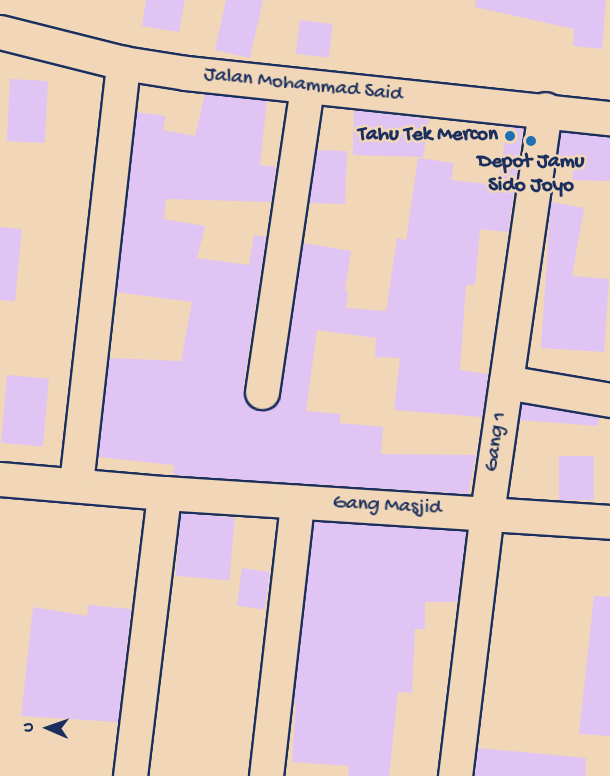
<!DOCTYPE html>
<html>
<head>
<meta charset="utf-8">
<style>
	body { margin:0 }
	#map { position:relative; width:610px; height:776px; overflow:hidden; background:#f1d7b8; font-family:"Gochi Hand",sans-serif }
	div>[style] { position:absolute }
	.building>* { inset:0; background:#e0c4f3; transform-origin:0 0 }
	.roads { filter:drop-shadow(2px 0 #1b2f5e) drop-shadow(-2px 0 #1b2f5e) drop-shadow(0 2px #1b2f5e) drop-shadow(0 -2px #1b2f5e) }
	.minor>* { height:33px; margin:-16.5px; padding:0 16.5px; transform-origin:16.5px; border-radius:16.5px; background:#f1d7b8 }
	.dots>* { width:16px; height:16px; translate:-50% -50%; box-sizing:border-box; border:3px solid #f1d7b8; border-radius:50% }
	span { translate:-50% -50%; white-space:nowrap; text-align:center; line-height:1.15; -webkit-text-stroke:5px #f1d7b8; paint-order:stroke }
	.street-label { font-size:21px; color:#1b2f5e }
	.poi-label { font-size:21px; color:#1b2f5e; font-weight:700 }
	.right { translate:-100% -50%; text-align:right }
	.north { position:absolute; left:18px; top:698px; width:60px; height:60px; -webkit-text-stroke:4px #f1d7b8; paint-order:stroke; rotate:272deg; font-size:16px; font-weight:700; line-height:24px; text-align:center; color:#1b2f5e }
	.north::after { content:''; display:block; margin:auto; width:21px; height:27px; background:#1b2f5e; clip-path:polygon(50% 0,100% 100%,50% 72%,0 100%) }
</style>
</head>
<body>
<div id="map">
	<div class="building">
		<div style="clip-path:polygon(146px 0,185px 0,179px 32px,142px 26px)"></div>
		<div style="clip-path:polygon(226px 0,263px 0,250px 58px,215px 50px)"></div>
		<div style="clip-path:polygon(476px 0,606px 0,602px 49px,573px 46px,574px 29px,475px 7px)"></div>
		<div style="left:300px;top:20px;width:33px;height:34px;rotate:7deg"></div>
		<div style="left:10px;top:79px;width:38px;height:62px;rotate:3deg"></div>
		<div style="clip-path:polygon(205px 94px,267px 100px,260px 165px,276px 167px,271px 202px,166px 199px,164px 219px,205px 226px,197px 258px,249px 265px,254px 235px,266px 237px,243px 389px,250px 406px,260px 411px,276px 404px,281px 395px,303px 243px,351px 251px,345px 291px,348px 291px,346px 308px,386px 311px,397px 238px,406px 240px,418px 158px,454px 163px,451px 180px,498px 185px,507px 126px,523px 128px,508px 232px,480px 229px,475px 285px,466px 285px,460px 370px,488px 374px,482px 417px,394px 410px,400px 358px,375px 357px,376px 338px,317px 330px,306px 411px,340px 414px,340px 423px,383px 427px,381px 454px,476px 455px,468px 494px,186px 476px,173px 474px,174px 465px,98px 457px,109px 358px,181px 361px,192px 302px,116px 292px,136px 112px,166px 116px,163px 130px,195px 136px)"></div>
		<div style="clip-path:polygon(354px 110px,429px 119px,423px 157px,353px 155px)"></div>
		<div style="clip-path:polygon(561px 132px,610px 137px,610px 181px,572px 180px,574px 163px,557px 161px)"></div>
		<div style="clip-path:polygon(317px 150px,347px 151px,345px 204px,309px 203px)"></div>
		<div style="clip-path:polygon(551px 202px,584px 208px,572px 276px,609px 279px,604px 352px,541px 348px)"></div>
		<div style="clip-path:polygon(0 227px,22px 229px,15px 301px,0 300px)"></div>
		<div style="left:7px;top:375px;width:42px;height:68px;rotate:5deg"></div>
		<div style="clip-path:polygon(522px 404px,599px 417px,598px 426px,519px 420px)"></div>
		<div style="left:559px;top:456px;width:35px;height:44px"></div>
		<div style="left:181px;top:513px;width:54px;height:63px;rotate:5deg"></div>
		<div style="clip-path:polygon(314px 522px,466px 531px,457px 602px,425px 602px,425px 629px,415px 629px,412px 693px,398px 692px,389px 776px,348px 776px,349px 766px,292px 762px,296px 703px,293px 703px)"></div>
		<div style="left:242px;top:568px;width:28px;height:38px;rotate:8deg"></div>
		<div style="clip-path:polygon(594px 596px,610px 597px,610px 736px,579px 734px)"></div>
		<div style="clip-path:polygon(88px 605px,131px 609px,118px 722px,21px 716px,33px 607px,87px 616px)"></div>
		<div style="clip-path:polygon(477px 748px,586px 758px,586px 776px,475px 776px)"></div>
	</div>
	<div class="roads">
		<div class="minor">
			<div style="left:0;top:32px;width:127px;rotate:14.1deg"></div>
			<div style="left:123px;top:63px;width:64px;rotate:9deg"></div>
			<div style="left:186px;top:73px;width:426px;rotate:6.1deg"></div>
			<div style="left:506px;top:382px;width:106px;rotate:9.8deg"></div>
			<div style="left:262px;top:392px;width:307px;rotate:-81.6deg"></div>
			<div style="left:0;top:479px;width:165px;rotate:4.9deg"></div>
			<div style="left:164px;top:493px;width:447px;rotate:3.7deg"></div>
			<div style="left:76px;top:484px;width:424px;rotate:-83.6deg"></div>
			<div style="left:130px;top:776px;width:285px;rotate:-83.1deg"></div>
			<div style="left:266px;top:776px;width:276px;rotate:-83.5deg"></div>
			<div style="left:455px;top:776px;width:265px;rotate:-83.1deg"></div>
			<div style="left:487px;top:513px;width:408px;rotate:-81.8deg"></div>
		</div>
	</div>
	<div class="dots">
		<div style="left:510px;top:136px;background:#1f6fb2"></div>
		<div style="left:531px;top:141px;background:#1f6fb2"></div>
	</div>
	<div class="street-label">
		<span style="left:303px;top:86px;rotate:6deg">Jalan Mohammad Said</span>
		<span style="left:497px;top:442px;rotate:-82deg">Gang 1</span>
		<span style="left:387px;top:507px;rotate:3deg">Gang Masjid</span>
	</div>
	<div class="poi-label">
		<span class="right" style="left:498px;top:136px">Tahu Tek Mercon</span>
		<span style="left:531px;top:175px">Depot Jamu<br>Sido Joyo</span>
	</div>
	<div class="north">U</div>
</div>
</body>
</html>
